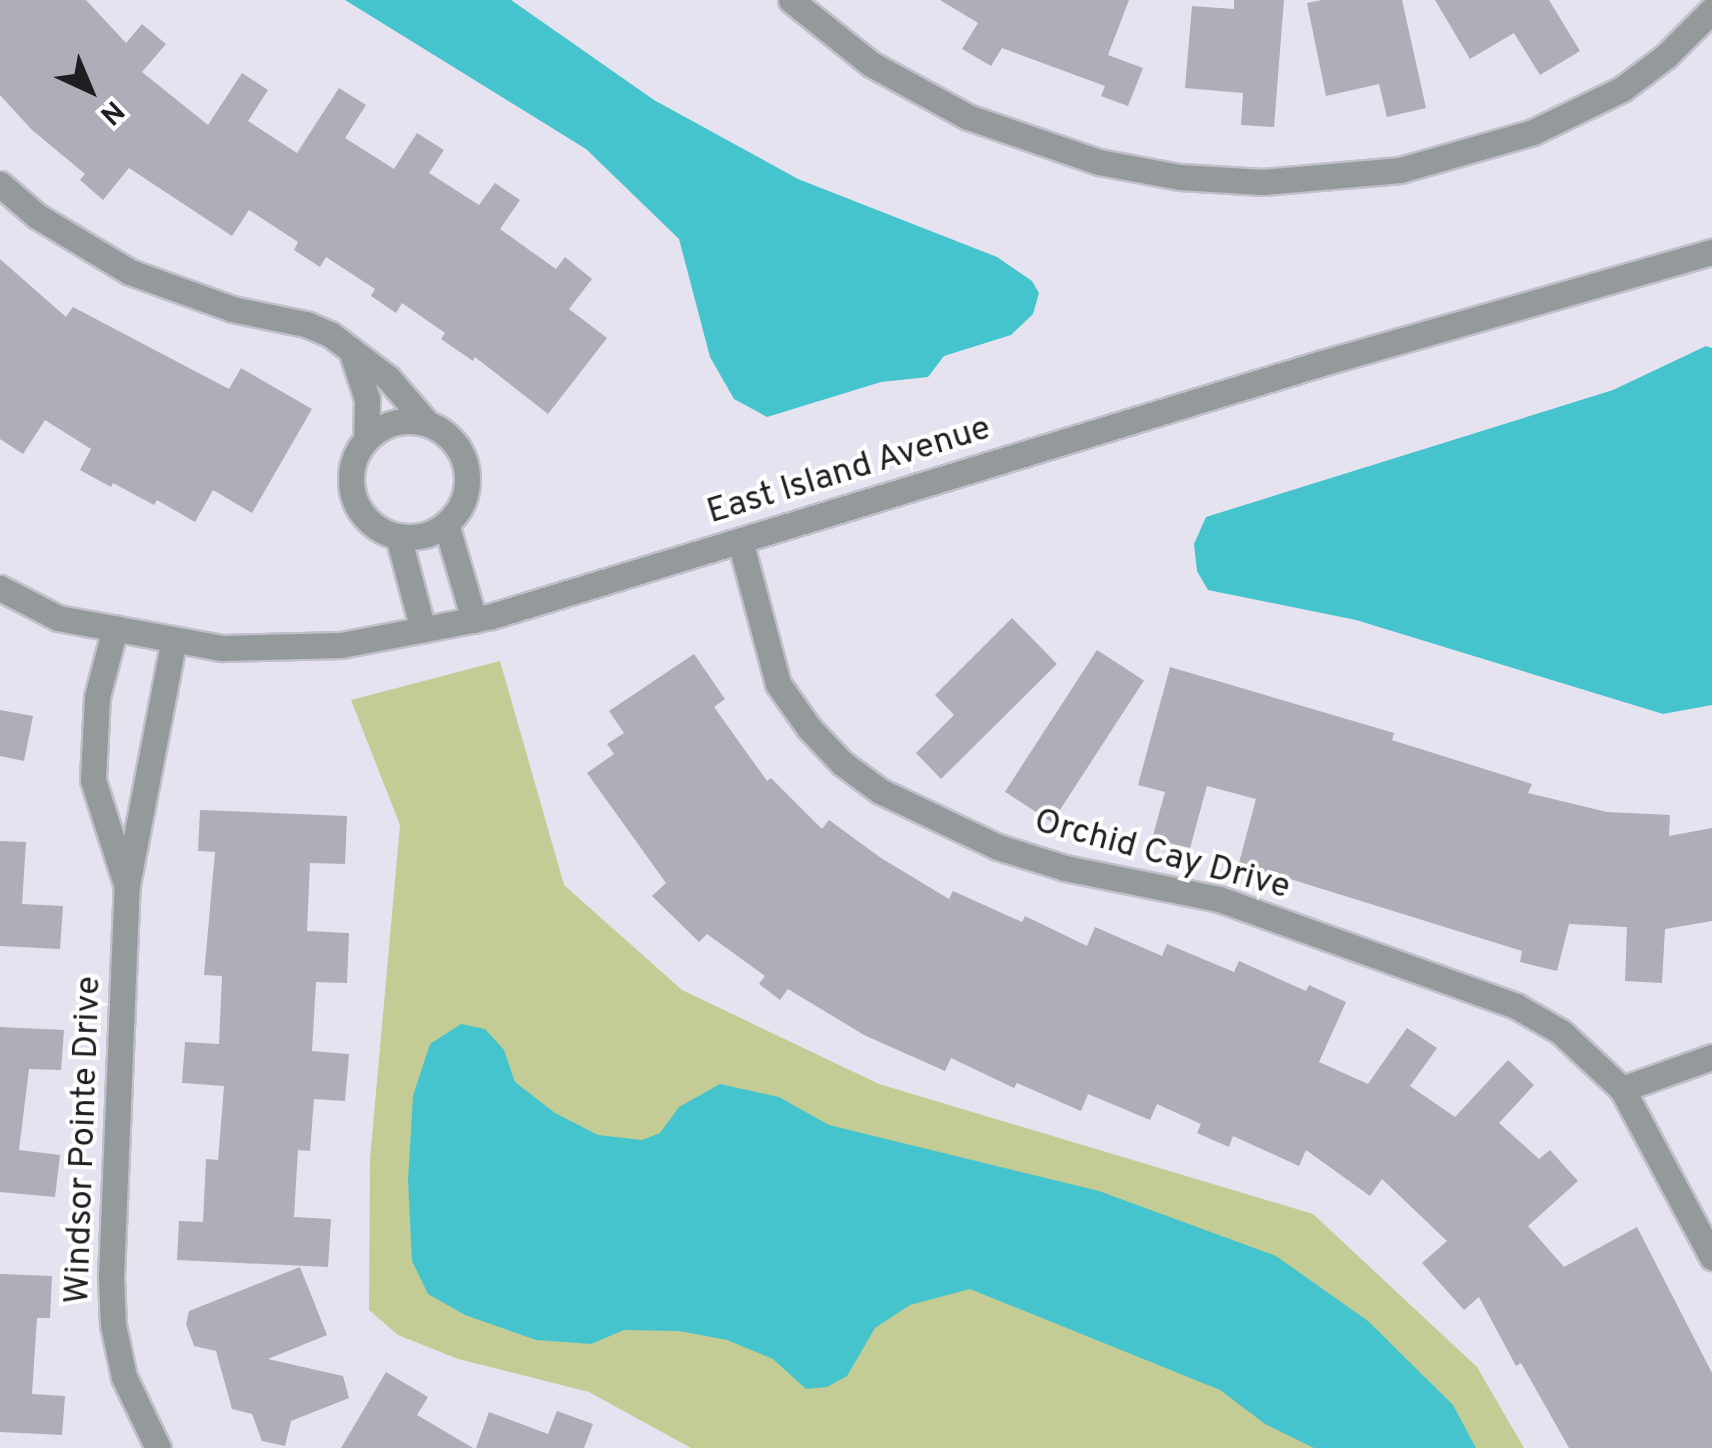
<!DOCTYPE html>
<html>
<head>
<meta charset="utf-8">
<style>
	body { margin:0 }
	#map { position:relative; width:1712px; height:1448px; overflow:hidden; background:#e5e3ef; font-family:Overpass,sans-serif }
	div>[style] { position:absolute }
	.green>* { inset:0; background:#c4cc96 }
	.water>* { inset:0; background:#46c4cd }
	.building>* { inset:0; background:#aeadb8; transform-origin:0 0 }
	.roads { filter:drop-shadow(2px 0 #c1c0ca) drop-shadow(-2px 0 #c1c0ca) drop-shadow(0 2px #c1c0ca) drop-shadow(0 -2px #c1c0ca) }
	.street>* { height:25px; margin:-12.5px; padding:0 12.5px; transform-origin:12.5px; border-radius:12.5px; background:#94999c }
	.street>.ring { margin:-12.5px; padding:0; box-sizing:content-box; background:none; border:25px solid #94999c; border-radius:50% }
	span { translate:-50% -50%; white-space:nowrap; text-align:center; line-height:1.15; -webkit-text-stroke:8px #fff; paint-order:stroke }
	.street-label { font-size:35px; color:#1f1f23 }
	.north { position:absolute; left:40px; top:40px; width:100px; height:100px; -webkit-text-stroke:8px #fff; paint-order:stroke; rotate:136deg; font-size:28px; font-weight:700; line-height:40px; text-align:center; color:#1f1f23 }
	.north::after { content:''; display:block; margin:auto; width:35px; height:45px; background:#1f1f23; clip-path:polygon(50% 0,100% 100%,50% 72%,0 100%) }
</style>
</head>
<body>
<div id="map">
	<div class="green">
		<div style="clip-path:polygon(500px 661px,564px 885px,682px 990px,879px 1084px,1313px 1214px,1477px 1367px,1524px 1448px,691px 1448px,589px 1392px,458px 1359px,398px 1335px,369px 1310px,370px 1159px,400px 825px,351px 700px)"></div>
	</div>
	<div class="water">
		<div style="clip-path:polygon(345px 0,511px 0,654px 100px,798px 179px,997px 257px,1032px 281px,1039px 293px,1033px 314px,1011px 335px,944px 356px,928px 377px,881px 382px,767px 417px,734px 399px,710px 357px,679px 239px,586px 149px)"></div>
		<div style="clip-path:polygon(1706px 346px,1712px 348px,1712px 705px,1663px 714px,1356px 620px,1208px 590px,1197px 571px,1194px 544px,1206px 517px,1613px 390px)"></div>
		<div style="clip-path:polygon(461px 1024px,485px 1029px,504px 1050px,515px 1082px,555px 1113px,598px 1135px,642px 1140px,660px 1133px,679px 1107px,720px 1084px,779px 1097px,829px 1125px,1099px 1191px,1276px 1256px,1368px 1321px,1453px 1405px,1476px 1448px,1314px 1448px,1265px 1424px,1220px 1390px,970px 1289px,910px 1305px,875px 1328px,847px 1376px,827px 1387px,806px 1389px,773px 1359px,727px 1340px,679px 1331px,624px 1330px,591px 1344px,536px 1340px,465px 1315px,428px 1294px,412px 1261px,408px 1180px,413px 1096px,430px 1044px)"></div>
	</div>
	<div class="building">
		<div style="clip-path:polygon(0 0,86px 0,126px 43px,142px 24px,166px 44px,142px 72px,208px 125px,242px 73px,268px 90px,248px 121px,297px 153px,339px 88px,366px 105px,345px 138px,394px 169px,417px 133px,444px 150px,429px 173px,479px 205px,495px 183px,520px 200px,500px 229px,556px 269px,565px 257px,592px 279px,569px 309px,607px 338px,548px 414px,475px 357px,473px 361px,441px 339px,445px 333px,402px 303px,396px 313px,371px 296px,375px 289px,326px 257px,320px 267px,294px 250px,298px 242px,249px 210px,232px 236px,129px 168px,103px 200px,80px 180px,85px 174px,31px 129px,0 95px)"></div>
		<div style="clip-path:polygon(940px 0,1129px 0,1108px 55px,1143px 68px,1128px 106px,1101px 96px,1105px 86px,1002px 48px,991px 66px,962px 49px,978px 23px)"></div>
		<div style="clip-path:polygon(1234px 0,1284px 0,1274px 127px,1241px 125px,1243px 93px,1185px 88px,1192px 6px,1234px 9px)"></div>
		<div style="clip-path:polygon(1322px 0,1402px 0,1426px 108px,1387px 117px,1379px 84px,1326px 96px,1307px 3px)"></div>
		<div style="clip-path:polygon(1435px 0,1549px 0,1580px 51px,1540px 75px,1514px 33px,1470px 59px)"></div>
		<div style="clip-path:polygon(0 259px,66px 317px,73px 307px,229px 389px,241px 368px,312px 409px,252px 513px,213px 490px,195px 522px,157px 500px,154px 505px,113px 483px,111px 487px,80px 470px,91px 449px,45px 420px,23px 454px,0 439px)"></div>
		<div style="clip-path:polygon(1012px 618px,1057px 664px,941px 779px,916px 753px,954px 715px,935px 695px)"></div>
		<div style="left:1097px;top:650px;width:56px;height:169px;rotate:33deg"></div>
		<div style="clip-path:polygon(694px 654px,725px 699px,714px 707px,767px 781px,771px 778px,822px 829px,829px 820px,881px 858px,949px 899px,953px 891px,1022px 922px,1025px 916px,1087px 946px,1095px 927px,1162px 956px,1167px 944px,1234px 972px,1239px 961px,1306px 991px,1309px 985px,1346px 1002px,1319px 1062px,1368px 1084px,1407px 1028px,1437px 1048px,1410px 1086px,1455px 1117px,1508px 1060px,1534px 1085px,1499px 1123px,1539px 1159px,1550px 1150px,1578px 1181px,1528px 1226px,1564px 1267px,1637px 1227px,1712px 1373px,1712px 1448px,1569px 1448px,1521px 1363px,1516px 1366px,1479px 1297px,1464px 1310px,1422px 1263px,1447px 1241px,1382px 1179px,1370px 1196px,1306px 1150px,1299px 1166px,1233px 1136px,1229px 1147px,1197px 1133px,1201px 1124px,1157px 1104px,1150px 1120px,1088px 1094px,1081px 1111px,1017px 1083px,1014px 1088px,951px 1058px,945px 1071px,864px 1035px,788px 989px,780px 1000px,759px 984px,765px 976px,707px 934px,699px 942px,652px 896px,666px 883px,587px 773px,614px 754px,607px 744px,624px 733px,609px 711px)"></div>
		<div style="clip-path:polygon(1170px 667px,1394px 733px,1392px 740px,1532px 784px,1528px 793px,1607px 812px,1670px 815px,1669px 836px,1712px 828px,1712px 921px,1665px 929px,1662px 983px,1625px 981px,1627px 927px,1569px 924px,1557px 971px,1520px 962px,1522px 951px,1239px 863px,1256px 799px,1207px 786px,1190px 848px,1152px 839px,1165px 792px,1138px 785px)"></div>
		<div style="clip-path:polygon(0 710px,33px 716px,24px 761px,0 756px)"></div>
		<div style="clip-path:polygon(200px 810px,347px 816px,345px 864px,310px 863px,307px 931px,349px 933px,347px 983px,316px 982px,312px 1051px,349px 1054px,345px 1101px,314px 1099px,310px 1151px,298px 1150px,294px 1217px,331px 1219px,328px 1267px,177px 1260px,179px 1221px,203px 1222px,206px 1159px,218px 1160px,224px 1086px,182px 1083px,185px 1042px,219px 1044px,222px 976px,204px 975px,215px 852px,198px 851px)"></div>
		<div style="clip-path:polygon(0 841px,26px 842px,22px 904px,63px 906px,60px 949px,0 946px)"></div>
		<div style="clip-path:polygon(0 1027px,64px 1030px,61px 1070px,29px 1069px,19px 1150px,60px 1155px,55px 1197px,0 1192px)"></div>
		<div style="clip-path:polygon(300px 1267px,327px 1335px,268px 1359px,343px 1376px,349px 1398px,291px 1421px,285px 1446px,262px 1441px,252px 1414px,232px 1409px,216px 1351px,194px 1346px,186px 1324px,189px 1311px)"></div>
		<div style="clip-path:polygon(0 1274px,52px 1276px,50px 1318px,37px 1318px,32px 1394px,65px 1396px,62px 1435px,0 1432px)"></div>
		<div style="clip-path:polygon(386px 1372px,428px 1397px,417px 1415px,473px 1448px,341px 1448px)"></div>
		<div style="clip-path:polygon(557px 1411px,593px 1424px,584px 1448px,476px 1448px,489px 1412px,548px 1434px)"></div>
	</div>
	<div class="roads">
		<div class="street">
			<div style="left:791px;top:0;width:102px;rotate:38.7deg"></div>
			<div style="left:871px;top:64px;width:111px;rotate:28.7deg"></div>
			<div style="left:968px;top:117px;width:139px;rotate:19deg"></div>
			<div style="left:1099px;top:162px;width:82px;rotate:10.5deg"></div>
			<div style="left:1180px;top:177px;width:83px;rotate:3.4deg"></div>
			<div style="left:1263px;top:182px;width:138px;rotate:-5deg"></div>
			<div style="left:1400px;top:170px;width:138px;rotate:-15.9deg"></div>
			<div style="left:1533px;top:132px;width:99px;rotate:-25.8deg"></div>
			<div style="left:1622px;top:89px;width:55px;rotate:-36.9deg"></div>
			<div style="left:1666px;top:56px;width:65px;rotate:-45deg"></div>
			<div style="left:0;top:184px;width:49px;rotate:40.9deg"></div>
			<div style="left:37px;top:216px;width:109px;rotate:31.1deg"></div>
			<div style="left:130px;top:272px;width:109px;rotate:19.9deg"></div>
			<div style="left:232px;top:309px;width:76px;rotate:11.5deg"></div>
			<div style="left:306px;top:324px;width:26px;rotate:23deg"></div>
			<div style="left:330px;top:334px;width:26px;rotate:37deg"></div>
			<div style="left:351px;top:350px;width:52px;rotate:71.9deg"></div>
			<div style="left:367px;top:399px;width:39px;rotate:91deg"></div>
			<div style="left:351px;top:350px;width:46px;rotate:37.1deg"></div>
			<div style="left:388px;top:378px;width:60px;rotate:49.1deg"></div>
			<div class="ring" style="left:351px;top:421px;width:91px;height:91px"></div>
			<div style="left:446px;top:524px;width:100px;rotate:73.7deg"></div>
			<div style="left:398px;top:536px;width:97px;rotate:75.1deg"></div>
			<div style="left:740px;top:541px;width:148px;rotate:75.1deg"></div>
			<div style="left:778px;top:684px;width:54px;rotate:54.8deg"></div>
			<div style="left:809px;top:728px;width:48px;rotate:46.7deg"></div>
			<div style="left:842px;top:763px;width:47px;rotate:36.4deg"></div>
			<div style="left:880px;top:791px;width:131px;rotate:25.4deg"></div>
			<div style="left:998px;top:847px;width:70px;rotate:17.4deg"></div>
			<div style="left:1065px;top:868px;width:157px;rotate:11.4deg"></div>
			<div style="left:1219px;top:899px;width:316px;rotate:19.8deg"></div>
			<div style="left:1516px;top:1006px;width:52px;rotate:30deg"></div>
			<div style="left:1561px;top:1032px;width:83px;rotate:43.1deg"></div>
			<div style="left:1622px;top:1089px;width:191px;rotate:61.8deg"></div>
			<div style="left:0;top:588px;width:65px;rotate:27.3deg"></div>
			<div style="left:58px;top:618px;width:167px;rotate:10.4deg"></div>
			<div style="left:222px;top:648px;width:119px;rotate:-1.4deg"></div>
			<div style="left:341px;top:645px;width:107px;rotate:-10.8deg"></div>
			<div style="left:446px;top:625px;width:47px;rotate:-11.1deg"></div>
			<div style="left:492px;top:616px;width:868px;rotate:-16.95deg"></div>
			<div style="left:1322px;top:363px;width:405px;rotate:-15.9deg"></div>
			<div style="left:115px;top:628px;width:71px;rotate:104.6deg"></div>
			<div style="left:97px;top:697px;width:83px;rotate:92.8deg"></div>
			<div style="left:93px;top:780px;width:106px;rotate:72.4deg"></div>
			<div style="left:1622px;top:1089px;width:96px;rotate:-19.6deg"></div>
			<div style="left:158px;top:1448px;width:79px;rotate:-115.6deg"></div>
			<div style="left:124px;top:1377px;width:53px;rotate:-101.9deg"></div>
			<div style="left:113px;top:1325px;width:48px;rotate:-92.4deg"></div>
			<div style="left:111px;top:1277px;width:392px;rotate:-87.7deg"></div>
			<div style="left:127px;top:885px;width:250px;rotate:-79.2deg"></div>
		</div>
	</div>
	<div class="street-label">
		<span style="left:849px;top:471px;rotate:-17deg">East Island Avenue</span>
		<span style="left:1162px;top:855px;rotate:15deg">Orchid Cay Drive</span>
		<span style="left:84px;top:1140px;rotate:-88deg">Windsor Pointe Drive</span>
	</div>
	<div class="north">N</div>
</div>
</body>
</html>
